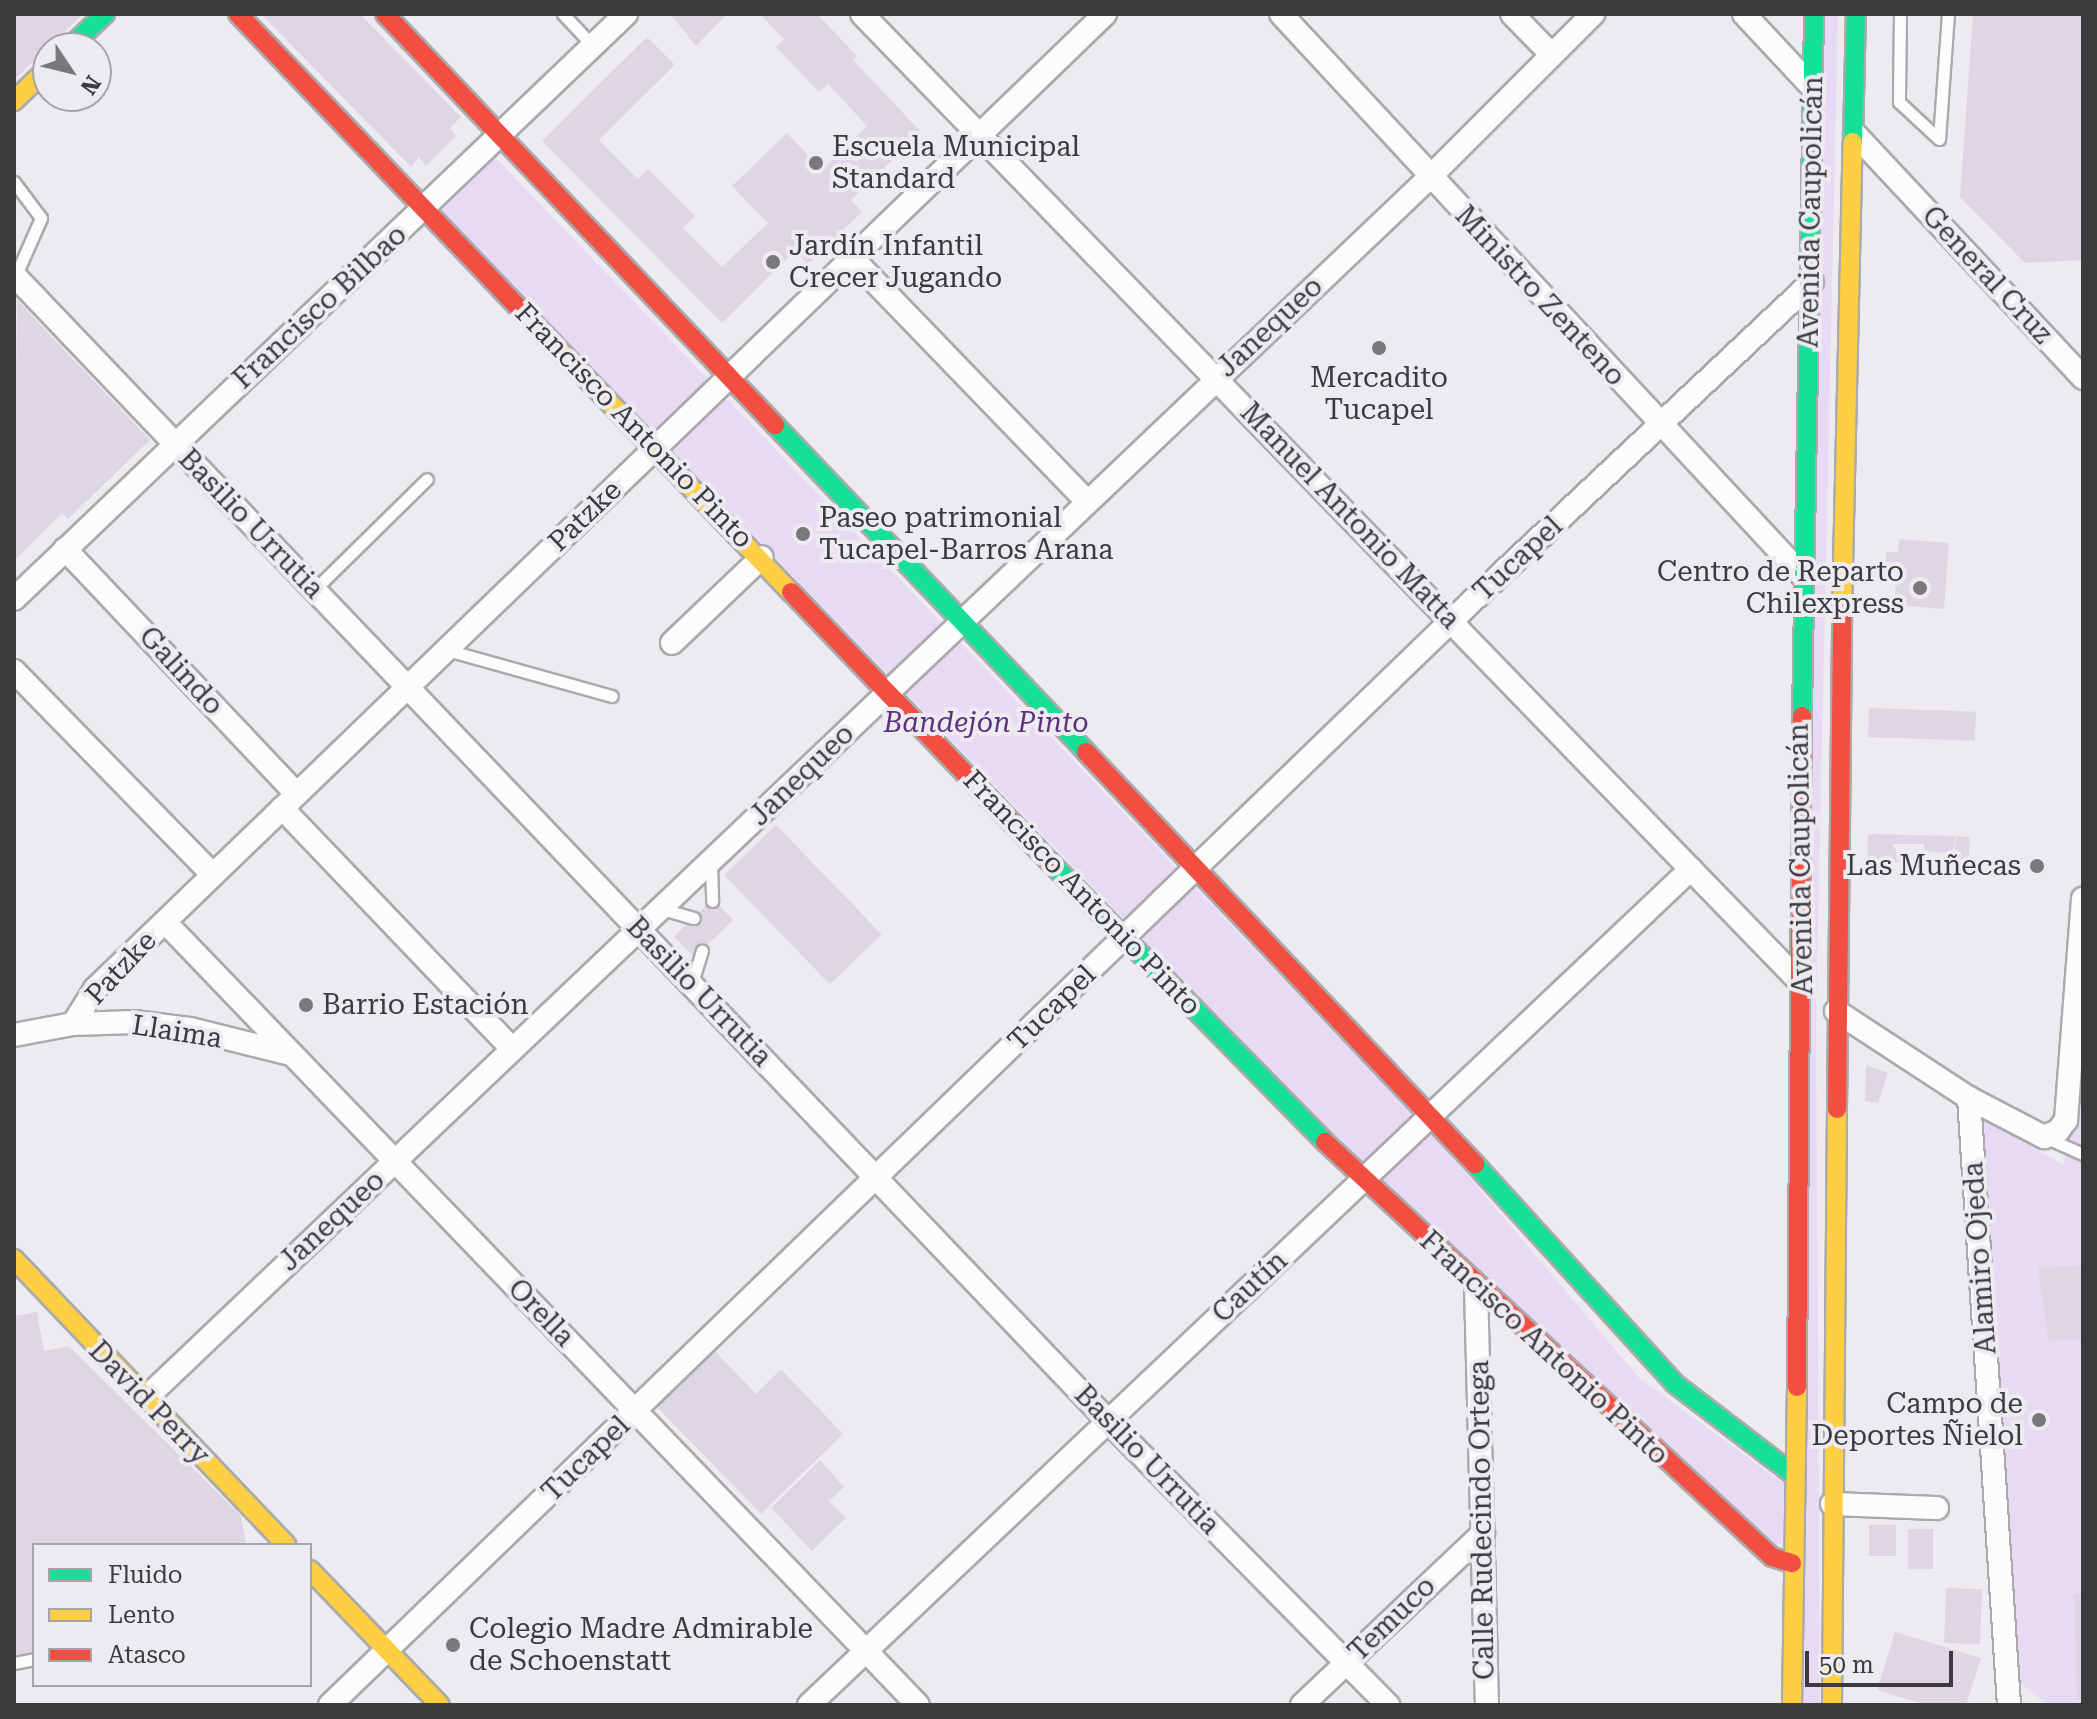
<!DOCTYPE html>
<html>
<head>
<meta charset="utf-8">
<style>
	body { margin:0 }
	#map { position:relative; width:2097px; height:1719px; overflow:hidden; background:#edebef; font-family:"Roboto Serif",serif }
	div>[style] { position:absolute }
	.green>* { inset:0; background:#e8daf5 }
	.building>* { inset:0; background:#ded6e5; transform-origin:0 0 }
	.roads { filter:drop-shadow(2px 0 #aaaaac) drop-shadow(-2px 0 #aaaaac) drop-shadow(0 2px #aaaaac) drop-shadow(0 -2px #aaaaac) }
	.lane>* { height:11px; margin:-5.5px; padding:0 5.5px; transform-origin:5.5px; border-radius:5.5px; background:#fcfcfd }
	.street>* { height:22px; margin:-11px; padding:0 11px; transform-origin:11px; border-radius:11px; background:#fcfcfd }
	.fast>* { height:18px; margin:-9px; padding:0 9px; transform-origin:9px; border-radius:9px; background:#16e098 }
	.slow>* { height:18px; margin:-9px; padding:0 9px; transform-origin:9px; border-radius:9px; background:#ffcf43 }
	.jam>* { height:18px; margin:-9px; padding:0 9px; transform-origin:9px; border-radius:9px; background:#f24e42 }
	.dots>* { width:22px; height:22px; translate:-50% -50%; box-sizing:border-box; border:4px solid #edeaf0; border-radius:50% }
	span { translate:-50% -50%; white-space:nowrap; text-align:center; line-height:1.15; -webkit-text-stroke:8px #edeaf0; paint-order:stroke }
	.poi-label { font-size:28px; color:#3b3a3c }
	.left { translate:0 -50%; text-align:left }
	.right { translate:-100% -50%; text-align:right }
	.street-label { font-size:28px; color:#3b3a3c }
	.park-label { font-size:28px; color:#5d317d; font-style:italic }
	.frame { position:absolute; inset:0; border:16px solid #3b3a3c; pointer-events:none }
	.legend { position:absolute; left:32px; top:1543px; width:280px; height:144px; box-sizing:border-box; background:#edeaf0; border:2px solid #a6a4a8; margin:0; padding:10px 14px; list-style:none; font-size:24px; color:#3b3a3c }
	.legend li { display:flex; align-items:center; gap:16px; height:40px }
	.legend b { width:40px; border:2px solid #a6a4a8 }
	.north { position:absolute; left:32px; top:32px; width:80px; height:80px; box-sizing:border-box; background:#edeaf0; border:2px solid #a6a4a8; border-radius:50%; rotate:125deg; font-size:22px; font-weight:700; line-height:32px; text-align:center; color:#3b3a3c }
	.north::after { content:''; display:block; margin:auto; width:28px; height:36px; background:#79787b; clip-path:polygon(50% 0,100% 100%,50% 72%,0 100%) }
	.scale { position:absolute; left:1805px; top:1651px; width:148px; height:36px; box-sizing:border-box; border:4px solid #3b3a3c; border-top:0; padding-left:10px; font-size:24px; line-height:28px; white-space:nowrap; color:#3b3a3c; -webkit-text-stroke:6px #edeaf0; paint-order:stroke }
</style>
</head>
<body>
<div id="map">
	<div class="green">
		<div style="clip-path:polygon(1820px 14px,1838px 14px,1816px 1013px,1820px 1705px,1803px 1705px)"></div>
		<div style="clip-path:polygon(492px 154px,1443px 1146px,1640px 1379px,1786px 1485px,1788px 1543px,1776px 1544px,1394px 1199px,436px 206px)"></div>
		<div style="clip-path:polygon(2083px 1010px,2083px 1705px,2048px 1705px,2010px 1675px,1977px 1116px,2064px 1165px)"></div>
	</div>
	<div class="building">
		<div style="clip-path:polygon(14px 14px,83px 14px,14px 80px)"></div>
		<div style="clip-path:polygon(261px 14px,360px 14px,461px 117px,450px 128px,456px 136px,426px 166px,419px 157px,411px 167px)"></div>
		<div style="clip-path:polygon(670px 14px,727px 14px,696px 46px)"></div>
		<div style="clip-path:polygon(760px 14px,817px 14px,857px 56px,853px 60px,921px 132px,851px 200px,862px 212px,808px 264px,795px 251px,722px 323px,542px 141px,647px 37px,675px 65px,599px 140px,638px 179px,648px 169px,695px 216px,683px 228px,722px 267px,768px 223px,732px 186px,787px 133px,822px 170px,867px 126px,828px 84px,819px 92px,776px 47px,784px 39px)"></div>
		<div style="clip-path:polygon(1973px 14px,2083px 14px,2083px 260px,2025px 263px,1960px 197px)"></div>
		<div style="clip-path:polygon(17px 300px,150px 440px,68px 519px,62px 513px,14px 561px)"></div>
		<div style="clip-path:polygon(1899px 539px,1949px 543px,1944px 609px,1894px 605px,1897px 571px,1885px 570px,1886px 552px,1898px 552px)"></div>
		<div style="left:1869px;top:708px;width:107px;height:29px;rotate:2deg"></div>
		<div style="left:776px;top:825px;width:152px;height:72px;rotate:46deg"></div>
		<div style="clip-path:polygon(1868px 834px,1955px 836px,1954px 853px,1924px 852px,1924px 844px,1892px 844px,1903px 862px,1867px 862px)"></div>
		<div style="left:1956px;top:836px;width:14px;height:26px;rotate:4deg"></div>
		<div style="left:713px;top:899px;width:29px;height:54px;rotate:46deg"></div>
		<div style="clip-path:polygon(1866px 1065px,1888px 1073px,1878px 1103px,1865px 1101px)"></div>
		<div style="clip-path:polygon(2083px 1266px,2083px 1339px,2048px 1340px,2038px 1268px)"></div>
		<div style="clip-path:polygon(37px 1312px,44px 1351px,69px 1346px,241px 1516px,246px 1545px,34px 1545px,34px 1653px,14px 1656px,14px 1316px)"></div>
		<div style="clip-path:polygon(715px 1351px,756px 1394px,781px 1369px,843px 1434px,761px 1514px,656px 1406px)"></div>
		<div style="clip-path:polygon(820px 1460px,844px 1487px,829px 1501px,846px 1518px,812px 1551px,771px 1508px)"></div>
		<div style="left:1869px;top:1525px;width:27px;height:31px"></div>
		<div style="left:1908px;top:1529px;width:25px;height:40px"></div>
		<div style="left:1946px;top:1588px;width:36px;height:55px;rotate:2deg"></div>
		<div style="clip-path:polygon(2074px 1594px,2083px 1594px,2083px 1700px,2077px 1700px)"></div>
		<div style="clip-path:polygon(1895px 1632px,1981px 1658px,1966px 1705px,1927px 1705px,1877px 1690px)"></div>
	</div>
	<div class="roads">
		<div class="lane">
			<div style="left:563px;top:14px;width:44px;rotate:46.8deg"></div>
			<div style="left:1900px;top:14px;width:88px;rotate:90.7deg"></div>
			<div style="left:1899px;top:102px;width:54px;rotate:42.8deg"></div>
			<div style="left:1939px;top:139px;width:125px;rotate:-85.9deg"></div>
			<div style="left:14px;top:182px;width:45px;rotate:53.1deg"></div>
			<div style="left:41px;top:218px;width:64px;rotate:113.8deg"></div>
			<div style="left:314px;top:590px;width:158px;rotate:-44.5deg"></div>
			<div style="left:447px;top:650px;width:171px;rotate:15.6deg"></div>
			<div style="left:711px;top:866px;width:35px;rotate:88deg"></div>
			<div style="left:662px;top:909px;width:33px;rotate:16deg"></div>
			<div style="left:692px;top:983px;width:34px;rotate:-73deg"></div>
			<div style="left:2049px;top:1139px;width:37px;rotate:24deg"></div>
			<div style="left:14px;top:1663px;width:20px;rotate:-11deg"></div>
		</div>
		<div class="street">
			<div style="left:862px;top:14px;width:1352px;rotate:45.9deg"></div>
			<div style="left:1281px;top:14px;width:766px;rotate:47.12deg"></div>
			<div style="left:1512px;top:14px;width:56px;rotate:45.7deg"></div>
			<div style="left:1744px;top:14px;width:101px;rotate:47deg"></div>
			<div style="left:1855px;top:134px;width:334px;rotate:46.9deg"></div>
			<div style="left:852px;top:258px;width:338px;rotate:46deg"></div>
			<div style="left:14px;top:275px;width:1584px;rotate:46.33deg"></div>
			<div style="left:1108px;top:1421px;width:399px;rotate:45.4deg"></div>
			<div style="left:65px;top:549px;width:337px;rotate:46.6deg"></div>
			<div style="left:14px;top:599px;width:847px;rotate:-43.71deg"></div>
			<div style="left:672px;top:643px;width:124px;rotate:-43.7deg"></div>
			<div style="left:14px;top:671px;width:285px;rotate:45.7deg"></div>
			<div style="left:282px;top:808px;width:333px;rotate:46.3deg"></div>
			<div style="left:165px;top:922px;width:1086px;rotate:46.12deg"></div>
			<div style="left:1836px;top:1011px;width:159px;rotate:33.2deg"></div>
			<div style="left:1969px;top:1098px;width:85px;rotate:27.5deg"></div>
			<div style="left:2044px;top:1137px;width:15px;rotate:-23deg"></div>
			<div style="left:2058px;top:1131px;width:14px;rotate:-54deg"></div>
			<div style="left:2066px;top:1120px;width:222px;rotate:-85.6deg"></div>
			<div style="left:73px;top:1024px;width:41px;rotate:-57.8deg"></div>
			<div style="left:95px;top:989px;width:1404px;rotate:-43.99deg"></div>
			<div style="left:14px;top:1035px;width:60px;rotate:-10.6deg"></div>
			<div style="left:73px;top:1024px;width:61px;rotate:-1.9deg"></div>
			<div style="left:134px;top:1022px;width:56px;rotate:7.1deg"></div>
			<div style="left:190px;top:1029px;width:104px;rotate:13.9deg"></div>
			<div style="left:1969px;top:1098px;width:608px;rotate:86.23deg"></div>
			<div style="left:1476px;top:1287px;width:418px;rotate:88.5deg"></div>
			<div style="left:146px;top:1398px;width:1772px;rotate:-43.56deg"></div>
			<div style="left:1430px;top:177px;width:231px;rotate:-45deg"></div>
			<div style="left:1832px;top:1504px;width:105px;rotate:2.2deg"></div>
			<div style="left:330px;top:1705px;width:1559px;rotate:-44.04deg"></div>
			<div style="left:1451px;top:621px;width:495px;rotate:-43.2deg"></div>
			<div style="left:809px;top:1705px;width:1215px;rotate:-43.47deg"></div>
			<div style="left:1302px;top:1705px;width:250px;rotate:-43.5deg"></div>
		</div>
		<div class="fast">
			<div style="left:69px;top:48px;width:50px;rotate:-43.4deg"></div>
			<div style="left:1853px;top:142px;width:128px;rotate:-88.7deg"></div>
			<div style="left:775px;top:425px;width:451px;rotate:46.4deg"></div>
			<div style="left:1802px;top:716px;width:702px;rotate:-89.02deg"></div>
			<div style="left:1049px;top:861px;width:394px;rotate:45.5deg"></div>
			<div style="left:1475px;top:1164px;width:296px;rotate:47.7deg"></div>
			<div style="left:1674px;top:1383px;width:151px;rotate:37.5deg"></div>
		</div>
		<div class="slow">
			<div style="left:14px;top:101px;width:47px;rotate:-44.1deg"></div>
			<div style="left:545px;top:335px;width:356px;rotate:46.3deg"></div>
			<div style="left:1842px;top:610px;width:468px;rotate:-88.7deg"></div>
			<div style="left:14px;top:1259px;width:395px;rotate:46.4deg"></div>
			<div style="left:310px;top:1570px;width:187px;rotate:46.1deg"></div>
			<div style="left:1792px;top:1705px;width:318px;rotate:-89.1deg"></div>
			<div style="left:1832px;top:1705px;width:596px;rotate:-89.52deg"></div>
		</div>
		<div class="jam">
			<div style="left:238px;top:14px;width:444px;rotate:46.3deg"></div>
			<div style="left:385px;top:14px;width:567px;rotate:46.5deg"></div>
			<div style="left:791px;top:592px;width:373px;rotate:46.2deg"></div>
			<div style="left:1086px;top:752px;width:567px;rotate:46.64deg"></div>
			<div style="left:1837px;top:1109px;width:499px;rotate:-89.4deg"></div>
			<div style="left:1325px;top:1142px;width:610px;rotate:42.87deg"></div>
			<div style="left:1772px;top:1557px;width:21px;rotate:17deg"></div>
			<div style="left:1797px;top:1387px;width:671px;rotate:-89.57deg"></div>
		</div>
	</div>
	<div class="dots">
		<div style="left:816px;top:163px;background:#79787b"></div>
		<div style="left:773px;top:262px;background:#79787b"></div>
		<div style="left:1379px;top:348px;background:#79787b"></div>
		<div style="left:803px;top:534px;background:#79787b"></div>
		<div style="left:1920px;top:588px;background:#79787b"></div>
		<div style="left:2037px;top:866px;background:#79787b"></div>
		<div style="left:306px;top:1005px;background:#79787b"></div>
		<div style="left:2039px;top:1420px;background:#79787b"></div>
		<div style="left:453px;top:1645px;background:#79787b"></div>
	</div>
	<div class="poi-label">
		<span class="left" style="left:832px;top:163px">Escuela Municipal<br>Standard</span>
		<span class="left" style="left:789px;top:262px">Jardín Infantil<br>Crecer Jugando</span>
		<span style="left:1379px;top:394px">Mercadito<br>Tucapel</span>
		<span class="left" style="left:819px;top:534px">Paseo patrimonial<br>Tucapel-Barros Arana</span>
		<span class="right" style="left:1904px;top:588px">Centro de Reparto<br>Chilexpress</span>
		<span class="right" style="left:2021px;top:866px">Las Muñecas</span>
		<span class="left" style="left:322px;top:1005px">Barrio Estación</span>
		<span class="right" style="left:2023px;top:1420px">Campo de<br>Deportes Ñielol</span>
		<span class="left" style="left:469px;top:1645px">Colegio Madre Admirable<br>de Schoenstatt</span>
	</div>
	<div class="street-label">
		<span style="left:1811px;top:212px;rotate:-89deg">Avenida Caupolicán</span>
		<span style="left:1987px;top:275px;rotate:47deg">General Cruz</span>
		<span style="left:1540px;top:296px;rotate:47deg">Ministro Zenteno</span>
		<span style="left:320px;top:307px;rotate:-43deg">Francisco Bilbao</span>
		<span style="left:1270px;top:327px;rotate:-43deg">Janequeo</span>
		<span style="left:634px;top:426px;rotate:46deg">Francisco Antonio Pinto</span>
		<span style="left:585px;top:516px;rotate:-44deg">Patzke</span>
		<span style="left:1350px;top:516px;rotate:46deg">Manuel Antonio Matta</span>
		<span style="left:251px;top:524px;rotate:46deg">Basilio Urrutia</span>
		<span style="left:1518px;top:559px;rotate:-43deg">Tucapel</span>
		<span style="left:181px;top:671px;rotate:47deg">Galindo</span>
		<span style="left:802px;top:775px;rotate:-44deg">Janequeo</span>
		<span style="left:1801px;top:859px;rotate:-91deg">Avenida Caupolicán</span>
		<span style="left:1082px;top:893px;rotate:46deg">Francisco Antonio Pinto</span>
		<span style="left:121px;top:968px;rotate:-47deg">Patzke</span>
		<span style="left:699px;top:992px;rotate:46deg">Basilio Urrutia</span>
		<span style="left:1052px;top:1008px;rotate:-44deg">Tucapel</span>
		<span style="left:177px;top:1032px;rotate:9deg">Llaima</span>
		<span style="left:332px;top:1221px;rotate:-43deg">Janequeo</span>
		<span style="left:1980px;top:1258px;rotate:-94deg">Alamiro Ojeda</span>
		<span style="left:1250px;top:1287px;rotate:-43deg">Cautín</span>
		<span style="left:541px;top:1313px;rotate:46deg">Orella</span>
		<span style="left:1544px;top:1348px;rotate:43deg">Francisco Antonio Pinto</span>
		<span style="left:149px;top:1403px;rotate:46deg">David Perry</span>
		<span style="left:586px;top:1459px;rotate:-44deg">Tucapel</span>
		<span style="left:1147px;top:1460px;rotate:46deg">Basilio Urrutia</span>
		<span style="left:1482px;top:1520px;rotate:-91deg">Calle Rudecindo Ortega</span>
		<span style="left:1392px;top:1619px;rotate:-44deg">Temuco</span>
	</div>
	<div class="park-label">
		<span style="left:986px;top:723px">Bandejón Pinto</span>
	</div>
	<div class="frame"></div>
	<ul class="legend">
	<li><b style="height:10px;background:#16e098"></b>Fluido</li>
	<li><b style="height:10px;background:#ffcf43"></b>Lento</li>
	<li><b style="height:10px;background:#f24e42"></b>Atasco</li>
	</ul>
	<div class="north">N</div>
	<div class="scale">50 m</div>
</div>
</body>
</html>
